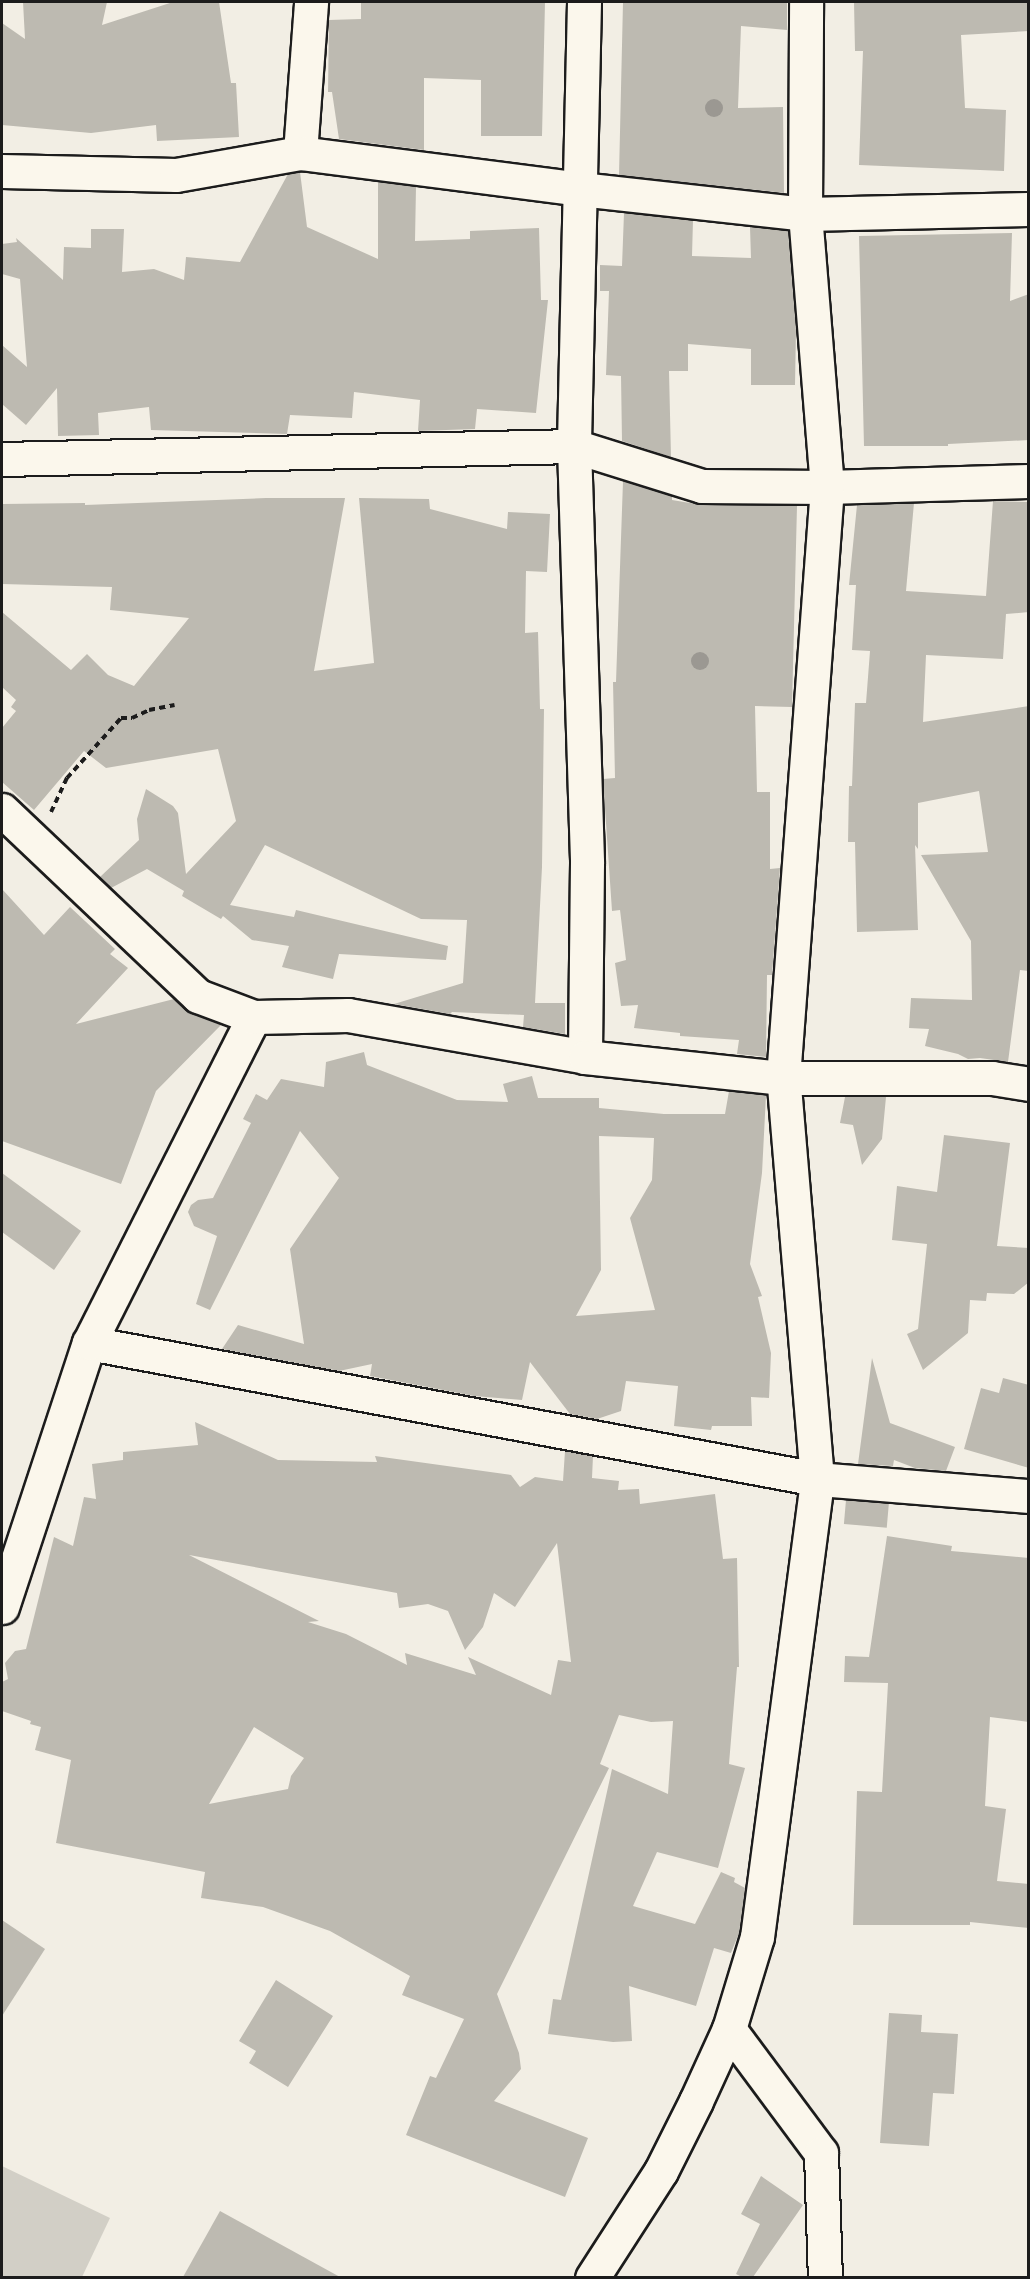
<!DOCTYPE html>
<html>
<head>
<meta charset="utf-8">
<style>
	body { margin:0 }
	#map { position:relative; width:1030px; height:2279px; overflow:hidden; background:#f2eee4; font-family:Kalam,sans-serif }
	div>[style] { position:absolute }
	.green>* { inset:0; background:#d2cfc6 }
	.building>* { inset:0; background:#bdbab1; transform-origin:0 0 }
	.path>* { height:4px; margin-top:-2px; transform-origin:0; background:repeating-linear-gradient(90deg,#1c1c1c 0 6px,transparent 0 10.5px) }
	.roads { filter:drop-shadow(2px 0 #1c1c1c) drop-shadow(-2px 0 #1c1c1c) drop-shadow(0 2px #1c1c1c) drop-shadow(0 -2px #1c1c1c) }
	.street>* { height:33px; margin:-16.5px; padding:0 16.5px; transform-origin:16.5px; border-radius:16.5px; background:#fbf7ec }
	.secondary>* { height:33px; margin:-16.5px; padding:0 16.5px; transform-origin:16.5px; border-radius:16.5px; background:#fbf7ec }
	.highway>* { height:33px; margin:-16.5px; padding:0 16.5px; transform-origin:16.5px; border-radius:16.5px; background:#fbf7ec }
	.trees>* { width:18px; height:18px; margin:-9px; border-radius:50%; background:#9b9892 }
	span { translate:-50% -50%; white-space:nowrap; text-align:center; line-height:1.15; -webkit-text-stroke:5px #fbf7ec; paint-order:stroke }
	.frame { position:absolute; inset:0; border:3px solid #1c1c1c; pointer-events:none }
</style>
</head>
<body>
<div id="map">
	<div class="green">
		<div style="clip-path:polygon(2px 2166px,110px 2218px,82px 2277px,2px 2277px)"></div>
	</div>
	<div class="building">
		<div style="clip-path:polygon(23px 2px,107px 2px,102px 25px,173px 2px,219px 2px,231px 83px,236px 83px,239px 137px,157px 141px,156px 125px,91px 133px,2px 125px,2px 23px,25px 39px)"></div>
		<div style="clip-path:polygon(361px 2px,545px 2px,542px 136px,481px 136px,481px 80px,424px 78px,424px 150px,339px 139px,332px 92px,328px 92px,329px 20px,361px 19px)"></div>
		<div style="clip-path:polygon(623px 2px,787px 2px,787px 30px,741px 26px,738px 108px,783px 107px,784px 193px,619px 175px)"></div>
		<div style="clip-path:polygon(854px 2px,1029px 2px,1029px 31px,961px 35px,965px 108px,1006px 110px,1004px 171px,859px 165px,863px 51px,855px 51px)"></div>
		<div style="clip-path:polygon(300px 172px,307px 227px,378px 259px,378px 182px,416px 187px,415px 241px,470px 239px,470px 231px,539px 228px,541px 300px,548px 300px,536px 413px,477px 409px,475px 429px,418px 431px,420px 400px,354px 392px,352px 418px,290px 415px,287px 434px,151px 430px,149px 407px,98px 413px,99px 435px,58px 436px,57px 388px,26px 425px,2px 404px,2px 345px,27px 367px,20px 279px,2px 274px,2px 244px,17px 242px,16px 238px,63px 280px,64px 247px,91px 248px,91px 229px,124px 229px,122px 272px,154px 269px,184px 280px,186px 257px,240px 262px,288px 174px)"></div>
		<div style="clip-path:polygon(624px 213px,693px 220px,692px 256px,751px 258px,750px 227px,788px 231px,796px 330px,795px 385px,751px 385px,751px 349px,688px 344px,688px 371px,669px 371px,671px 457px,622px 441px,621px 376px,606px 375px,609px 291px,600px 291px,600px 265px,622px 266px)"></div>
		<div style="clip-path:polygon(1012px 233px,1010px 301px,1029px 294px,1029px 440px,948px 444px,948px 446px,864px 446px,859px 236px)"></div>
		<div style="clip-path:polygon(623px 481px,672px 496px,672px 500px,702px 505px,797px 506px,792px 707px,755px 706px,757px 792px,770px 792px,770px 869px,780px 868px,772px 975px,767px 975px,766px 1057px,737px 1054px,739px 1040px,680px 1036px,680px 1033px,634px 1028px,638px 1005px,621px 1006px,615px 963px,626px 960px,620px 910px,612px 911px,603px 779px,615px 778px,613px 682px,616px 682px)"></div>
		<div style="clip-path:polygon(266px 498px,345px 498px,314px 671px,374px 663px,359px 498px,429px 499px,430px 509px,507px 529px,508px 512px,550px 514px,547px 572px,526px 571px,525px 633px,538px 632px,540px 709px,544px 709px,542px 867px,535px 1003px,565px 1003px,565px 1034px,523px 1027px,524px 1015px,452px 1012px,450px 1014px,394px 1004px,463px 983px,467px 920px,421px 919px,265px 845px,230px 905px,294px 917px,296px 910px,448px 946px,446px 960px,339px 954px,333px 979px,282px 967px,289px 946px,252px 940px,223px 916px,221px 919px,182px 896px,184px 891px,147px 869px,111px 888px,100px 877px,139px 840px,137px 819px,146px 789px,173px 806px,178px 813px,186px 874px,236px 821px,218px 749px,106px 768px,84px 751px,34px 810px,2px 782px,2px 728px,16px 711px,11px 707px,16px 700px,2px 687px,2px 612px,71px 670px,87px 654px,108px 675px,134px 686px,189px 618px,110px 610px,112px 587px,2px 584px,2px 504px,85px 503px,85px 505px)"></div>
		<div style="clip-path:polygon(993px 501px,1029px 502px,1029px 612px,1006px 614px,1003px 659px,926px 655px,923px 722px,1029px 706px,1029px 971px,1020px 970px,1008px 1062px,980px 1058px,968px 1059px,958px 1054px,925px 1046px,929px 1029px,909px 1028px,911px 998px,972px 1000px,971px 941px,921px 855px,988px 852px,979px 791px,918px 803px,918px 849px,915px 845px,918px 930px,857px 932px,855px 842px,848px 842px,849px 786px,852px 786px,855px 703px,866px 703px,870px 651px,852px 650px,856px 585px,849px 585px,857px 505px,914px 503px,906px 591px,986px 596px)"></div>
		<div style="clip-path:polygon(2px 889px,44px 935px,70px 907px,115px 949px,110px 954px,128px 968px,76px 1024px,174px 999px,191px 1013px,221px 1025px,156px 1091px,121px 1184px,2px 1141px)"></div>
		<div style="clip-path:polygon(evenodd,364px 1052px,367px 1065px,457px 1100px,508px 1102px,503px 1084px,532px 1076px,538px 1098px,599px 1098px,599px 1108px,664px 1114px,725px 1114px,729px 1091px,766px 1095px,762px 1173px,750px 1264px,762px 1296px,758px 1297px,771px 1353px,769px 1398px,751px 1397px,752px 1426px,712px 1426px,711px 1430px,674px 1426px,678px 1386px,626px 1381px,621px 1411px,597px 1419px,570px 1414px,530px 1362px,522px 1400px,474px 1396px,370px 1376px,372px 1364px,339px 1371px,222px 1349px,238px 1325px,304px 1344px,290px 1249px,339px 1178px,300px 1131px,210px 1310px,196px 1304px,217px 1236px,194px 1226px,188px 1212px,191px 1205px,198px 1200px,213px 1198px,251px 1123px,243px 1119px,256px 1094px,267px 1100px,281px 1079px,324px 1087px,326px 1062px,364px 1052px,599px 1136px,654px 1138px,652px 1180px,630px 1218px,655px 1310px,576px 1316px,601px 1270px,599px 1136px)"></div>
		<div style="clip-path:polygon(845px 1097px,886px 1097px,882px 1139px,862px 1165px,853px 1125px,840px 1123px)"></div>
		<div style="clip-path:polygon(944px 1135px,1010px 1143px,997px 1246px,1029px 1248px,1029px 1282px,1014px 1294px,987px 1293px,986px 1301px,970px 1300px,968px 1333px,923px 1370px,907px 1334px,918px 1329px,927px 1244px,892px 1240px,897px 1186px,937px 1192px)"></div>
		<div style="clip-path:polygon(2px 1173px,81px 1231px,54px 1270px,2px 1232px)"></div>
		<div style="clip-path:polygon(872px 1358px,890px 1423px,955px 1447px,946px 1471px,915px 1468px,894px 1460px,893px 1466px,858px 1464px)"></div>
		<div style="clip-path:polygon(1003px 1378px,1029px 1385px,1029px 1468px,964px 1449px,981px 1388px,999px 1393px)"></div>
		<div style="clip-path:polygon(evenodd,195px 1422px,278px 1460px,377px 1462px,375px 1456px,511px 1475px,520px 1487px,535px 1477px,563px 1481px,565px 1451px,593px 1456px,592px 1478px,619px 1481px,618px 1490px,639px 1489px,640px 1504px,715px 1494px,723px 1559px,737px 1558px,739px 1667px,737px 1667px,729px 1764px,745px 1768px,718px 1868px,657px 1852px,633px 1906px,695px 1924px,721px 1872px,735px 1878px,734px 1882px,745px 1888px,739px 1933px,731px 1953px,714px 1948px,696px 2006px,629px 1986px,632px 2041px,613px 2042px,548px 2034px,553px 1999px,561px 2000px,612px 1769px,668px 1794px,673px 1721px,651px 1722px,619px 1715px,600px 1764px,609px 1768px,497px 1994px,519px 2053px,521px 2069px,494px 2101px,588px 2138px,565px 2197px,406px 2135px,430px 2076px,436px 2078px,464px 2019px,402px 1995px,410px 1976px,330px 1931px,263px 1907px,201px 1898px,205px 1872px,56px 1843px,71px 1760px,35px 1750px,41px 1727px,30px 1724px,31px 1721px,2px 1711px,2px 1682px,8px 1679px,5px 1663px,15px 1651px,26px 1649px,54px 1537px,73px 1546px,84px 1497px,96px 1499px,92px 1464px,123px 1460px,123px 1452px,198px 1445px,195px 1422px,557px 1543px,571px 1662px,558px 1660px,551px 1695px,468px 1657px,476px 1675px,405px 1653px,407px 1665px,346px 1634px,308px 1622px,319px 1621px,189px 1555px,397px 1593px,399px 1608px,428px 1604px,448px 1611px,465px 1650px,483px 1627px,494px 1593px,515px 1607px,557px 1543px,195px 1422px,254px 1727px,304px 1758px,291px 1776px,288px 1789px,209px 1804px,254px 1727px)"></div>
		<div style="left:846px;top:1500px;width:43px;height:24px;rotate:5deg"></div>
		<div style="clip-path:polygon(887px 1536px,952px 1546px,951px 1551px,1029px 1558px,1029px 1722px,990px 1717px,985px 1806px,1006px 1809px,997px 1881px,1029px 1884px,1029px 1928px,970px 1922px,970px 1925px,853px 1925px,857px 1791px,882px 1792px,888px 1683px,844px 1682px,845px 1656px,869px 1657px)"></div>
		<div style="clip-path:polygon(2px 1920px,45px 1949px,2px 2016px)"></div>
		<div style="clip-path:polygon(276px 1980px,333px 2016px,288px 2087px,249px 2063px,256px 2051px,239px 2041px)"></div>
		<div style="clip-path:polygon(889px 2013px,922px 2015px,921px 2032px,958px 2034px,954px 2094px,933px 2093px,929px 2146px,880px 2143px)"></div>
		<div style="clip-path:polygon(761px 2176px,803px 2205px,753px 2277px,742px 2277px,736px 2274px,760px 2224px,741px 2214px)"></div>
		<div style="clip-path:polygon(220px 2211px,340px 2277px,183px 2277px)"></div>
	</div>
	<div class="path">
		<div style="left:51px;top:812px;width:38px;rotate:-65deg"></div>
		<div style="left:67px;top:778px;width:81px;rotate:-48deg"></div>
		<div style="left:121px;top:718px;width:11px"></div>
		<div style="left:132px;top:718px;width:19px;rotate:-25deg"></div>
		<div style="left:149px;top:710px;width:26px;rotate:-11deg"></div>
	</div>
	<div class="roads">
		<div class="street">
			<div style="left:584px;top:2px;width:444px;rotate:91.3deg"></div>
			<div style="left:574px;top:446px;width:417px;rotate:88.2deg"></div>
			<div style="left:587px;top:863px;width:194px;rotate:90.6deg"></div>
			<div style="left:300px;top:153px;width:151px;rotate:-85.8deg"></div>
			<div style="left:2px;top:171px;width:174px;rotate:1.3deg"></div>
			<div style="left:176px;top:175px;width:126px;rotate:-10.1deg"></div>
			<div style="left:300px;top:153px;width:282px;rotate:7.3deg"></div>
			<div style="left:580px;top:189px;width:226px;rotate:6.3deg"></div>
			<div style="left:805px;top:214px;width:223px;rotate:-1.3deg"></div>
			<div style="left:2px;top:459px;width:572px;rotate:-1.3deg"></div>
			<div style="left:574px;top:446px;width:134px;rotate:17.4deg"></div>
			<div style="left:702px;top:486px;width:125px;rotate:0.5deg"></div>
			<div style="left:827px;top:487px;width:201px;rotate:-1.7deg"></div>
			<div style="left:783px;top:1078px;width:209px"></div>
			<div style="left:992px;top:1078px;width:36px;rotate:9deg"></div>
			<div style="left:89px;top:1343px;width:741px;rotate:10.58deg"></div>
			<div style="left:817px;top:1479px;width:212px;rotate:4.6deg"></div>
			<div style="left:2px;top:1607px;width:278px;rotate:-71.8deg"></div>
			<div style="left:89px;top:1343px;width:365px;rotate:-63.2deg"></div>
			<div style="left:729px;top:2029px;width:154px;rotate:53.4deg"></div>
			<div style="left:821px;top:2153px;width:125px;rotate:88.2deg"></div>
		</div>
		<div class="secondary">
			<div style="left:2px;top:810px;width:270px;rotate:43.5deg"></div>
			<div style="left:198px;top:996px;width:60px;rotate:20.6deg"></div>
			<div style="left:254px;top:1017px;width:94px;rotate:-1.2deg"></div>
			<div style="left:348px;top:1015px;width:241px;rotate:10deg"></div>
			<div style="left:585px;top:1057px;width:199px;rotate:6.1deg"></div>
		</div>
		<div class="highway">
			<div style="left:592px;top:2278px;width:127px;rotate:-57.2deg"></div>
			<div style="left:661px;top:2171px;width:78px;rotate:-63.4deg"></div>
			<div style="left:696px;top:2101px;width:79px;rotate:-65.4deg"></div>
			<div style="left:729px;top:2029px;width:96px;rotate:-73.1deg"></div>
			<div style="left:757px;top:1937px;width:462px;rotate:-82.5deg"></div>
			<div style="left:817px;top:1479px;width:402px;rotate:-94.8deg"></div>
			<div style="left:783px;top:1078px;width:593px;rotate:-85.74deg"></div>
			<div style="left:827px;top:487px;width:274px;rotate:-94.6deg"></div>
			<div style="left:805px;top:214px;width:212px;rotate:-89.7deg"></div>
		</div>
	</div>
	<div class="trees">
		<div style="left:714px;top:108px"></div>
		<div style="left:700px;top:661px"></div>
	</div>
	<div class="frame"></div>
</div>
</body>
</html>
